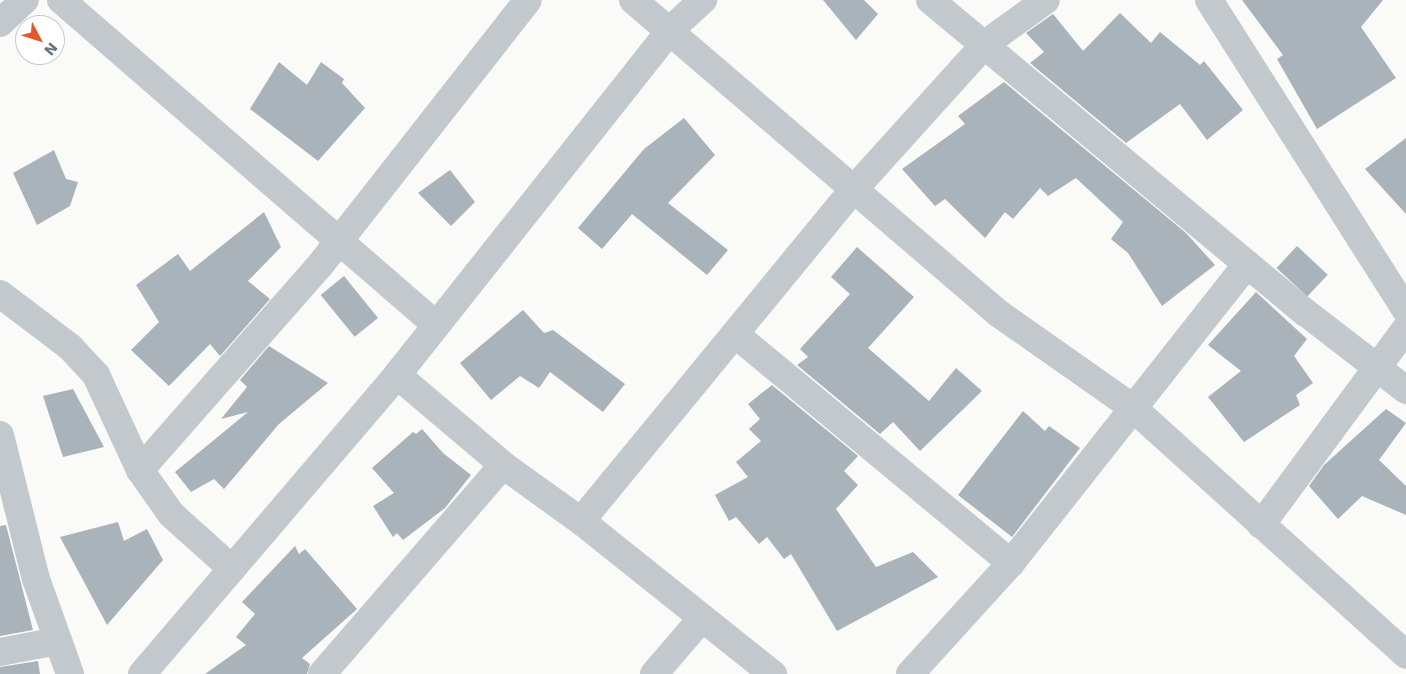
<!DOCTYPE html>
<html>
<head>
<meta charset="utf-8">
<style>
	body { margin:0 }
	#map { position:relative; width:1406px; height:674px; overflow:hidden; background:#fafaf8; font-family:"DejaVu Sans",sans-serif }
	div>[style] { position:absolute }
	.building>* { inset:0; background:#aab3b9; transform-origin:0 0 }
	.minor>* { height:28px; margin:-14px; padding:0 14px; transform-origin:14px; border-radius:14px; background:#c3c8cc }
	span { translate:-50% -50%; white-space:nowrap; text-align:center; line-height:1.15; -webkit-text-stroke:5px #fff; paint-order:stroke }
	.north { position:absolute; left:15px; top:15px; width:50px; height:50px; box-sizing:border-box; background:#fff; border:1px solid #c1c8cd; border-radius:50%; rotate:130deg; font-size:14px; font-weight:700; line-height:20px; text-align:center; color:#657683 }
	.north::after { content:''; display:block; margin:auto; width:18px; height:22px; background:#e4572e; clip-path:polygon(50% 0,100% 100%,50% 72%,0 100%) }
</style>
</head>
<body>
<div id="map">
	<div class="building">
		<div style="clip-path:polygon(823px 0,864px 0,878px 14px,856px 40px)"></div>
		<div style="clip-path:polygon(1242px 0,1383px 0,1361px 27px,1396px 78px,1317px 129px,1277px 59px,1283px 55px)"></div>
		<div style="clip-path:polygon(1120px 13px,1151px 43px,1160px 32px,1200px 65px,1204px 61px,1243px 110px,1207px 140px,1180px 104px,1126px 143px,1030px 63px,1044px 52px,1026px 33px,1053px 14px,1083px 51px)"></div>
		<div style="clip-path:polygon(279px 62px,307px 85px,321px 62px,344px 79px,342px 83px,365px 108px,318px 161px,250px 109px)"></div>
		<div style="clip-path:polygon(1004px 82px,1186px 233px,1215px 265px,1162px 306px,1128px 253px,1111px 239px,1123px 222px,1076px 178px,1048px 196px,1040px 188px,1013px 219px,1005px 212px,985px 238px,945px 199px,935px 206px,902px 169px,965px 124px,958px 116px)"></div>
		<div style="clip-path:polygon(684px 118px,715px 155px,668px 203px,728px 250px,707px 275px,632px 214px,602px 249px,578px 228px,644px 149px)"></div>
		<div style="clip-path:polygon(1406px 138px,1406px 214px,1365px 169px)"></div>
		<div style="clip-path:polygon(54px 150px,66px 179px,78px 182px,70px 206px,37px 225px,13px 173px)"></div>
		<div style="clip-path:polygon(450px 170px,475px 202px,451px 226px,418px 193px)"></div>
		<div style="clip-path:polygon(264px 212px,281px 247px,248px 281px,270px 299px,220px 356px,210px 344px,169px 386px,131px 350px,159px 322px,136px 285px,178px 254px,190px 271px)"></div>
		<div style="left:1297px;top:246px;width:42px;height:30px;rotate:43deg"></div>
		<div style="clip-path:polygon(857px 247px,914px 297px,868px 348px,929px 401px,956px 368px,982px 391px,920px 451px,893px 422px,880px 434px,797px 365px,808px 357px,800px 349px,850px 294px,831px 277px)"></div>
		<div style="left:344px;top:276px;width:54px;height:30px;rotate:51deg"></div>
		<div style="clip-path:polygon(1256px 292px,1307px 339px,1294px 356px,1313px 383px,1296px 395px,1300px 405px,1244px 442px,1208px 397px,1241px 371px,1208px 345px)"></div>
		<div style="clip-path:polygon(523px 310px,544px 333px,553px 330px,625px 384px,603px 412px,550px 372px,539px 388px,520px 376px,491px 400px,460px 363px)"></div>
		<div style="clip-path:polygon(269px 346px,328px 383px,279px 424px,224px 489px,214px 479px,191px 492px,175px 472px,248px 412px,221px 419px,247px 387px,240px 380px)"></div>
		<div style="clip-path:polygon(772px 385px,858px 456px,844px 471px,858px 485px,836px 509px,876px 567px,913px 552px,938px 577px,837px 631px,791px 554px,784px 559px,767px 537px,759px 544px,736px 517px,729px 521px,715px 495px,748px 477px,736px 462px,761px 441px,749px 429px,760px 419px,748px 404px)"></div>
		<div style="clip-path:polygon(73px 389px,104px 447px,63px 457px,43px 396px)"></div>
		<div style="clip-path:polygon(1386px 409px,1406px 423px,1379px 460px,1406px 486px,1406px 515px,1362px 496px,1338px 519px,1309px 486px,1324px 465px)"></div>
		<div style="clip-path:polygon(1023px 411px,1045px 431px,1049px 426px,1080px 448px,1012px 537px,958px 495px)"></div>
		<div style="clip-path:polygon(422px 429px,443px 453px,471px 475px,445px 508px,403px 540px,397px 533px,393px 537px,373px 506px,394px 493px,372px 468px,413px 432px,416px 434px)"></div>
		<div style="clip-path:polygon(118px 522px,124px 541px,147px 529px,163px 560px,107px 625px,60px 537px)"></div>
		<div style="clip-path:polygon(6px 525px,33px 630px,0 636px,0 526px)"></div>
		<div style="clip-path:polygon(295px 546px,299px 554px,305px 549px,357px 609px,302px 658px,310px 664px,307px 674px,205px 674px,246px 645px,236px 637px,255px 614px,242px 602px)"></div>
		<div style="clip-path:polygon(38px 661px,40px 674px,0 674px,0 667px)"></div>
	</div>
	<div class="minor">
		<div style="left:61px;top:0;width:496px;rotate:40.9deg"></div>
		<div style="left:633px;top:0;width:481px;rotate:40.6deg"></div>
		<div style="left:998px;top:313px;width:165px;rotate:35.1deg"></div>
		<div style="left:1133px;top:408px;width:368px;rotate:42.1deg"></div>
		<div style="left:930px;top:0;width:488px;rotate:39.8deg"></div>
		<div style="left:1305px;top:312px;width:128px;rotate:37.7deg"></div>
		<div style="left:1209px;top:0;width:367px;rotate:57.6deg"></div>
		<div style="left:0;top:23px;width:34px;rotate:-43deg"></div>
		<div style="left:0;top:294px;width:88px;rotate:37.1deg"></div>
		<div style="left:70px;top:347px;width:38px;rotate:47deg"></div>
		<div style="left:96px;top:375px;width:105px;rotate:65.1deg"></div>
		<div style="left:140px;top:470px;width:274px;rotate:-48.7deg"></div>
		<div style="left:321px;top:264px;width:335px;rotate:-51.9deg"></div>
		<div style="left:735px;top:334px;width:359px;rotate:39.7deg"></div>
		<div style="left:397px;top:375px;width:139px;rotate:40.3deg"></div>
		<div style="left:503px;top:465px;width:96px;rotate:35.7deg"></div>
		<div style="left:581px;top:521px;width:246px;rotate:38.6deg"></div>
		<div style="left:0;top:435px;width:148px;rotate:76deg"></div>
		<div style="left:36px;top:579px;width:101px;rotate:70.3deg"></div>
		<div style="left:140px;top:470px;width:54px;rotate:54.8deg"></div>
		<div style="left:171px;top:514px;width:82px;rotate:42deg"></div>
		<div style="left:581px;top:521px;width:431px;rotate:-50.6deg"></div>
		<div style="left:855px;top:188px;width:194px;rotate:-47.9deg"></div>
		<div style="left:985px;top:44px;width:75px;rotate:-35.8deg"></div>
		<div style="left:1261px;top:525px;width:245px;rotate:-53.6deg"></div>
		<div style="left:0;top:652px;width:59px;rotate:-10.7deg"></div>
		<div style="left:142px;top:674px;width:393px;rotate:-49.5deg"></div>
		<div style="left:397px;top:375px;width:440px;rotate:-51.6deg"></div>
		<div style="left:670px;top:30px;width:45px;rotate:-42.3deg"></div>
		<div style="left:322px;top:674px;width:276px;rotate:-49.1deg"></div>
		<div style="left:654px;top:674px;width:74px;rotate:-49.4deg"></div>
		<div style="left:910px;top:674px;width:150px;rotate:-47.7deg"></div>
		<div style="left:1011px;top:563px;width:381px;rotate:-51.7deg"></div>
	</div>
	<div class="north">N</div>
</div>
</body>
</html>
